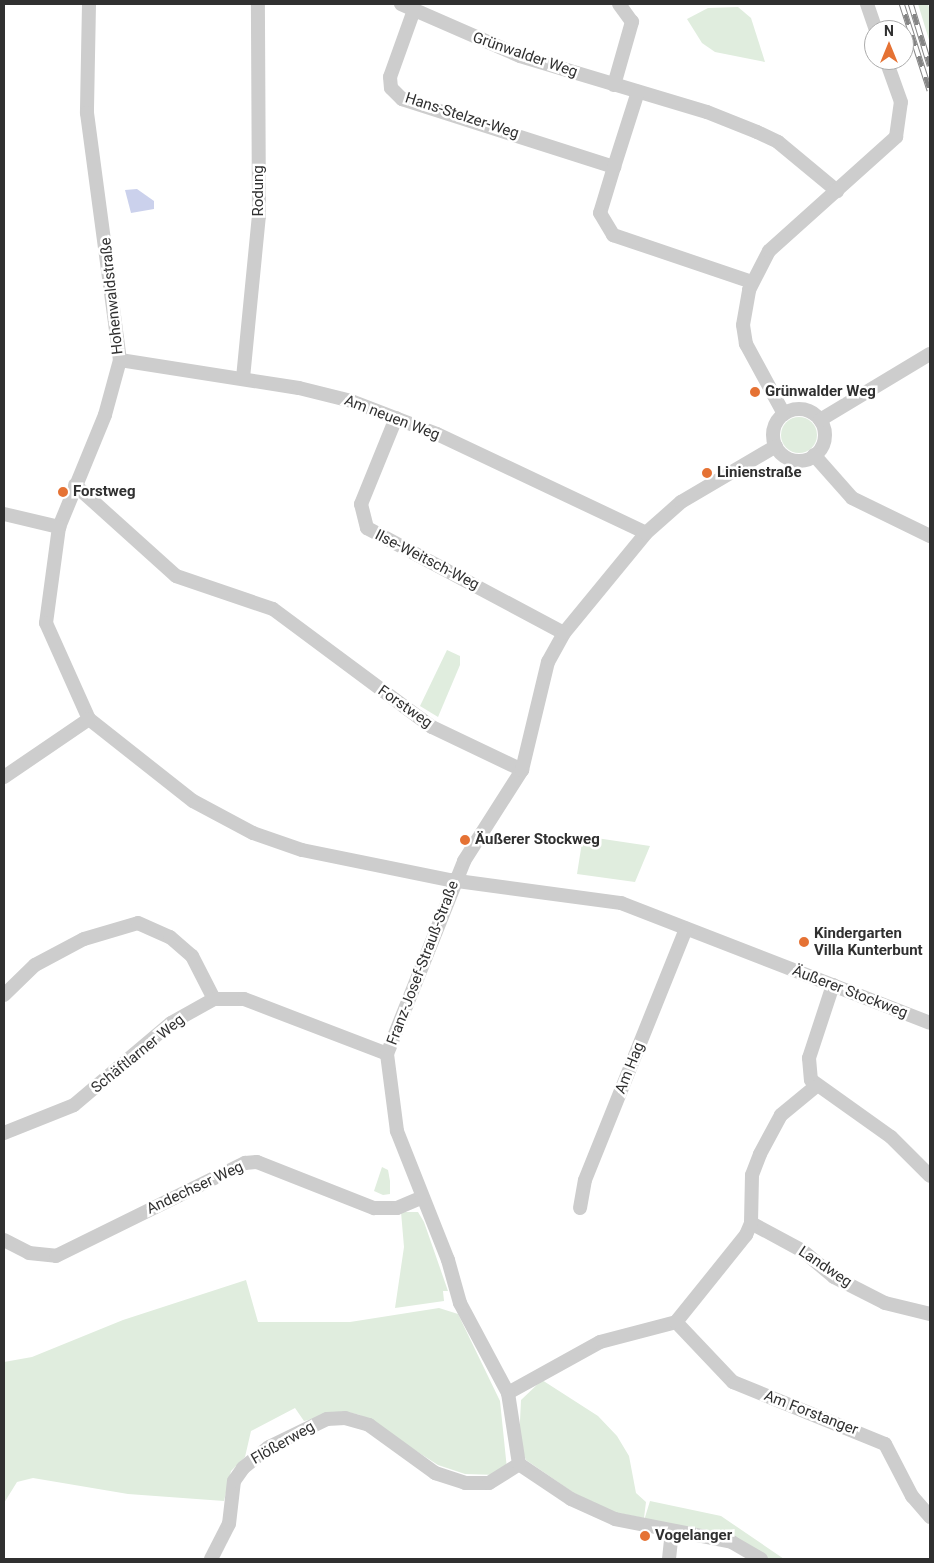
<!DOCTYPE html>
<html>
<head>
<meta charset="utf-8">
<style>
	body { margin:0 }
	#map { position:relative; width:934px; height:1563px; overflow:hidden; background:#fff; font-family:Roboto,sans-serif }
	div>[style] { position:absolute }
	.green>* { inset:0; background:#e0edde }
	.round { border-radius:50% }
	.water>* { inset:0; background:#cbd1ec }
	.street>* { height:14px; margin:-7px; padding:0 7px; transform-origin:7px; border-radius:7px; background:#cdcdcd }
	.street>.ring { margin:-7px; padding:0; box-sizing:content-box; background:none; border:14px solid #cdcdcd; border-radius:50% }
	.rail>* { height:5.5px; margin-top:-2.75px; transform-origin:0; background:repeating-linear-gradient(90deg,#fff 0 11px,#858585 0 22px); box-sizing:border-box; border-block:1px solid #858585 }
	.dots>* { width:14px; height:14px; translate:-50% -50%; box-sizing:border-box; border:2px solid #fff; border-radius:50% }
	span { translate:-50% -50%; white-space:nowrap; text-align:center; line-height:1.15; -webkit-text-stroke:5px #fff; paint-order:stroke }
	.street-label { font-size:15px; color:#303030 }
	.poi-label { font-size:15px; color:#303030; font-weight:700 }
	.left { translate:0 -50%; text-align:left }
	.frame { position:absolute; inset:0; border:5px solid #303030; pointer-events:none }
	.north { position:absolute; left:864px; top:20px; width:50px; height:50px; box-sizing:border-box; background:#fff; border:1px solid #acacac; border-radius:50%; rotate:0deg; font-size:14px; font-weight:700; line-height:20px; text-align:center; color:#303030 }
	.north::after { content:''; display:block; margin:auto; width:18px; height:22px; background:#e57234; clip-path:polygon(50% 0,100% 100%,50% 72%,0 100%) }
</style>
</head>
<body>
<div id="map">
	<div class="green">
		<div style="clip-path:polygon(918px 4px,928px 4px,930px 12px,930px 43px)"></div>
		<div style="clip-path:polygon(738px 7px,751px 18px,765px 62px,715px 52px,702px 43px,687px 19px,708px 8px)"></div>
		<div class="round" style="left:781px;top:417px;width:36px;height:36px"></div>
		<div style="clip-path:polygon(447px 650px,460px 656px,460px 665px,438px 717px,420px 706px)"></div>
		<div style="clip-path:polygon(583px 836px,650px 846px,635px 882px,577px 874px)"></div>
		<div style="clip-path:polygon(382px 1167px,388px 1170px,390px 1181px,390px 1194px,383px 1195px,374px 1191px)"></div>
		<div style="clip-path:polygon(401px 1212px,418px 1212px,424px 1222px,448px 1291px,443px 1291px,444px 1301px,395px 1308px,404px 1247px)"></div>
		<div style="clip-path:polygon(246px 1280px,258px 1322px,350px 1322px,439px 1308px,458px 1314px,500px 1401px,507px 1469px,497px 1475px,465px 1474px,438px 1465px,360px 1415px,344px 1411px,304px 1421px,295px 1408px,251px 1431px,245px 1457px,231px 1471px,224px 1501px,128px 1494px,33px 1478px,17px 1482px,4px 1503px,4px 1362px,32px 1357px,123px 1320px)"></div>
		<div style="clip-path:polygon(542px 1380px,598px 1416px,617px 1436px,629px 1456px,636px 1493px,646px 1502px,644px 1518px,612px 1512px,574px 1493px,526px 1460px,519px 1442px,521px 1400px)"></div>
		<div style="clip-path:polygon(650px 1501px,721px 1516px,784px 1559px,761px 1559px,732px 1542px,642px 1527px)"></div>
	</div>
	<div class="water">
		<div style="clip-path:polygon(137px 189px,154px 201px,154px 209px,131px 213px,125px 190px)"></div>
	</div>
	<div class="street">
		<div style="left:89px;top:4px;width:109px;rotate:91.1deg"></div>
		<div style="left:87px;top:113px;width:249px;rotate:82.4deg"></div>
		<div style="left:120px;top:360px;width:57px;rotate:105.3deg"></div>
		<div style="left:105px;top:415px;width:121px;rotate:112.3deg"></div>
		<div style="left:59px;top:527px;width:97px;rotate:97.7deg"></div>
		<div style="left:46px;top:623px;width:105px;rotate:65.9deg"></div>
		<div style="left:89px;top:719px;width:132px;rotate:38.3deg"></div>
		<div style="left:193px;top:801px;width:68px;rotate:28.1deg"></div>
		<div style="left:253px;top:833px;width:52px;rotate:19.1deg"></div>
		<div style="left:302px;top:850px;width:151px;rotate:11.5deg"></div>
		<div style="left:450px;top:880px;width:173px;rotate:7.7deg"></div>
		<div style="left:621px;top:903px;width:331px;rotate:21.2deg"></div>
		<div style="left:401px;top:4px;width:130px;rotate:23.6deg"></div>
		<div style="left:520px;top:56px;width:195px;rotate:16.7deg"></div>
		<div style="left:707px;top:112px;width:54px;rotate:21.8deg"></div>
		<div style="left:757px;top:132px;width:23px;rotate:25deg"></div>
		<div style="left:778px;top:142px;width:77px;rotate:39.7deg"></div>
		<div style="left:867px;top:4px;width:28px;rotate:71deg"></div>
		<div style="left:414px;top:10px;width:71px;rotate:109.7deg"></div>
		<div style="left:390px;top:77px;width:11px;rotate:85deg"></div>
		<div style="left:391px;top:88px;width:16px;rotate:45deg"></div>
		<div style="left:402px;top:99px;width:223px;rotate:17.8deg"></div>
		<div style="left:614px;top:167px;width:48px;rotate:106.9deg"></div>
		<div style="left:600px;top:213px;width:26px;rotate:59deg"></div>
		<div style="left:613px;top:235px;width:147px;rotate:18.7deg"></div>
		<div style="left:614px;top:85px;width:66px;rotate:-74.1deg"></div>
		<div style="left:632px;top:22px;width:22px;rotate:-126deg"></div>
		<div style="left:614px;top:167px;width:79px;rotate:-72.3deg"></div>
		<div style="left:120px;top:360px;width:181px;rotate:8.9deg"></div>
		<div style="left:299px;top:388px;width:54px;rotate:14deg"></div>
		<div style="left:351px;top:401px;width:92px;rotate:21deg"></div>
		<div style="left:437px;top:434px;width:231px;rotate:25.3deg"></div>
		<div style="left:243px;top:378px;width:163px;rotate:-84.4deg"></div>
		<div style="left:259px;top:216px;width:212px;rotate:-90.3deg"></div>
		<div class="ring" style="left:773px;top:409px;width:38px;height:38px"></div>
		<div style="left:784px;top:414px;width:80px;rotate:-118.5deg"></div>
		<div style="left:746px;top:344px;width:19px;rotate:-99deg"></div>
		<div style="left:743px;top:325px;width:36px;rotate:-80deg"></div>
		<div style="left:749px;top:290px;width:44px;rotate:-62.9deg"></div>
		<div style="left:769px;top:251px;width:171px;rotate:-41.9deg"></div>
		<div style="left:896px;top:137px;width:35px;rotate:-82deg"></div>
		<div style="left:901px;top:102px;width:45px;rotate:-109.7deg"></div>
		<div style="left:396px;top:418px;width:93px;rotate:112.1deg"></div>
		<div style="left:361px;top:504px;width:25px;rotate:76deg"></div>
		<div style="left:367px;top:528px;width:223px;rotate:28.1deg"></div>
		<div style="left:820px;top:420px;width:128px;rotate:-31deg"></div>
		<div style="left:814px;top:455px;width:57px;rotate:48.5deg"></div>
		<div style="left:852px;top:498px;width:87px;rotate:26deg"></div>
		<div style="left:75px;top:485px;width:136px;rotate:42deg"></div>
		<div style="left:176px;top:576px;width:102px;rotate:18.8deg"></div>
		<div style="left:273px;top:609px;width:198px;rotate:36.6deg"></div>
		<div style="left:432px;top:727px;width:100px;rotate:25.5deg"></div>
		<div style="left:4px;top:514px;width:57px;rotate:13.3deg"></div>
		<div style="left:4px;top:777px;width:103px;rotate:-34.3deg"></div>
		<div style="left:833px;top:985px;width:77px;rotate:108.2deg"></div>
		<div style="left:809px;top:1058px;width:22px;rotate:85deg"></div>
		<div style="left:811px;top:1080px;width:98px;rotate:35.5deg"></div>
		<div style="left:891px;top:1137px;width:55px;rotate:45deg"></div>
		<div style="left:4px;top:995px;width:43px;rotate:-44.1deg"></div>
		<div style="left:35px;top:965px;width:55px;rotate:-28deg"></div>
		<div style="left:84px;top:939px;width:56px;rotate:-16.5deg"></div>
		<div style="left:138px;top:923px;width:35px;rotate:24deg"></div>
		<div style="left:170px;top:937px;width:29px;rotate:41deg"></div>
		<div style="left:192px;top:956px;width:48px;rotate:62.9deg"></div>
		<div style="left:4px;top:1133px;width:75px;rotate:-21.8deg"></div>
		<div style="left:74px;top:1105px;width:127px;rotate:-40.2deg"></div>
		<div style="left:171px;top:1023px;width:49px;rotate:-29.2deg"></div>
		<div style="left:214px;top:999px;width:30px"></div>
		<div style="left:244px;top:999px;width:153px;rotate:21deg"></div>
		<div style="left:580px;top:1208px;width:28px;rotate:-80deg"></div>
		<div style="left:585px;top:1180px;width:271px;rotate:-68.1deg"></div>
		<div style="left:751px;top:1223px;width:59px;rotate:28.3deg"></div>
		<div style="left:803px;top:1251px;width:40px;rotate:40deg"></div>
		<div style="left:834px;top:1277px;width:57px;rotate:27deg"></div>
		<div style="left:885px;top:1303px;width:46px;rotate:13.7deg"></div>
		<div style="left:4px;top:1240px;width:28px;rotate:27deg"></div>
		<div style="left:29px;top:1253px;width:27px;rotate:6deg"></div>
		<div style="left:56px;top:1256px;width:211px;rotate:-26.2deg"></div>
		<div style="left:245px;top:1163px;width:12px;rotate:-5deg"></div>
		<div style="left:257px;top:1162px;width:126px;rotate:21.5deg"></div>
		<div style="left:374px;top:1208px;width:23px"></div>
		<div style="left:397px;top:1208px;width:25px;rotate:-23deg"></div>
		<div style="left:676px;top:1322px;width:83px;rotate:46.5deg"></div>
		<div style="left:733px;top:1382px;width:164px;rotate:22.2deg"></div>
		<div style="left:885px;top:1444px;width:59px;rotate:62.6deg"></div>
		<div style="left:912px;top:1496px;width:28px;rotate:49deg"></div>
		<div style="left:508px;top:1393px;width:105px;rotate:-29deg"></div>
		<div style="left:600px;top:1342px;width:79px;rotate:-14.7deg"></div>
		<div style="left:676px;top:1322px;width:112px;rotate:-51.2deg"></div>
		<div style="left:746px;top:1235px;width:13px;rotate:-67deg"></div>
		<div style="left:751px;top:1223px;width:48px;rotate:-88.8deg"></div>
		<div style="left:752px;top:1175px;width:22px;rotate:-69deg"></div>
		<div style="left:760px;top:1154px;width:44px;rotate:-61.7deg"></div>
		<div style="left:781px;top:1115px;width:44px;rotate:-39.5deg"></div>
		<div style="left:211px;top:1559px;width:39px;rotate:-63deg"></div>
		<div style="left:229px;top:1524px;width:43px;rotate:-83.4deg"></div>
		<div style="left:234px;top:1481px;width:16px;rotate:-55deg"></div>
		<div style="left:243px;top:1468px;width:33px;rotate:-39deg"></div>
		<div style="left:269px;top:1447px;width:64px;rotate:-25.8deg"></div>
		<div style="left:327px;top:1419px;width:18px;rotate:-3deg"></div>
		<div style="left:345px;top:1418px;width:25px;rotate:16deg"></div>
		<div style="left:369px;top:1425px;width:82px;rotate:36deg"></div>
		<div style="left:435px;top:1473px;width:32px;rotate:18deg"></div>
		<div style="left:465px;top:1483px;width:24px"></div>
		<div style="left:489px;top:1483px;width:36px;rotate:-32deg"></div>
		<div style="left:669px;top:1559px;width:28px;rotate:-84deg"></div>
		<div style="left:761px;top:1559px;width:34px;rotate:-150deg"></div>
		<div style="left:732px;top:1542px;width:119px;rotate:-168.9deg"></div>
		<div style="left:615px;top:1519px;width:48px;rotate:-155.6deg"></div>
		<div style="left:571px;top:1499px;width:63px;rotate:-146.1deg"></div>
		<div style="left:519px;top:1464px;width:72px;rotate:-98.8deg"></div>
		<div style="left:508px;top:1393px;width:102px;rotate:-118.1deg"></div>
		<div style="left:460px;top:1303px;width:45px;rotate:-105.6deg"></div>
		<div style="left:448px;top:1260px;width:139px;rotate:-111.6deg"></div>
		<div style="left:397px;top:1131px;width:78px;rotate:-97.4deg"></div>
		<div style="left:387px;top:1054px;width:208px;rotate:-68.2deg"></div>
		<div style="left:464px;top:861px;width:108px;rotate:-57.5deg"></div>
		<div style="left:522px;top:770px;width:111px;rotate:-76.5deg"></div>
		<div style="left:548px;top:662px;width:33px;rotate:-61deg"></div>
		<div style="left:564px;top:633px;width:129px;rotate:-50.6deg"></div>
		<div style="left:646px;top:533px;width:47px;rotate:-41.5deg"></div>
		<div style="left:681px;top:502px;width:110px;rotate:-30.5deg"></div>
	</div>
	<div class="rail">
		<div style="left:902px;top:4px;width:91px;rotate:72.2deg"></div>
		<div style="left:911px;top:4px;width:65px;rotate:73deg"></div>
	</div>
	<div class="dots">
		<div style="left:755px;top:392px;background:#e57234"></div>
		<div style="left:707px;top:473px;background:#e57234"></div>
		<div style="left:63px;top:492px;background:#e57234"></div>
		<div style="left:465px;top:840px;background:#e57234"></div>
		<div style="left:804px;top:942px;background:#e57234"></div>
		<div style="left:645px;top:1536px;background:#e57234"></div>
	</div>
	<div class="street-label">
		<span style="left:525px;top:55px;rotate:19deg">Grünwalder Weg</span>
		<span style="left:462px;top:116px;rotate:18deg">Hans-Stelzer-Weg</span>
		<span style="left:259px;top:191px;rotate:-90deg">Rodung</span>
		<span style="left:112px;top:296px;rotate:-96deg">Hohenwaldstraße</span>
		<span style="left:392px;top:418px;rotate:21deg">Am neuen Weg</span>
		<span style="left:427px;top:560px;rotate:27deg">Ilse-Weitsch-Weg</span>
		<span style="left:405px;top:707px;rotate:35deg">Forstweg</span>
		<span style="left:423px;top:963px;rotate:-69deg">Franz-Josef-Strauß-Straße</span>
		<span style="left:850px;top:992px;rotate:21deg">Äußerer Stockweg</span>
		<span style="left:138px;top:1054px;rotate:-39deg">Schäftlarner Weg</span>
		<span style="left:630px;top:1068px;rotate:-68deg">Am Hag</span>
		<span style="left:195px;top:1188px;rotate:-25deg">Andechser Weg</span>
		<span style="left:825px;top:1267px;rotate:34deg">Landweg</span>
		<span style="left:811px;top:1413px;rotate:21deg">Am Forstanger</span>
		<span style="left:283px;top:1443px;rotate:-30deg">Flößerweg</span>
	</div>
	<div class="poi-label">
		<span class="left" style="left:765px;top:392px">Grünwalder Weg</span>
		<span class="left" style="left:717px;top:473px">Linienstraße</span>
		<span class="left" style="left:73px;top:492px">Forstweg</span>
		<span class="left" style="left:475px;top:840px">Äußerer Stockweg</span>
		<span class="left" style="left:814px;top:942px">Kindergarten<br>Villa Kunterbunt</span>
		<span class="left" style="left:655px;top:1536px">Vogelanger</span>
	</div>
	<div class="frame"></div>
	<div class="north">N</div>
</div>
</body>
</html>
